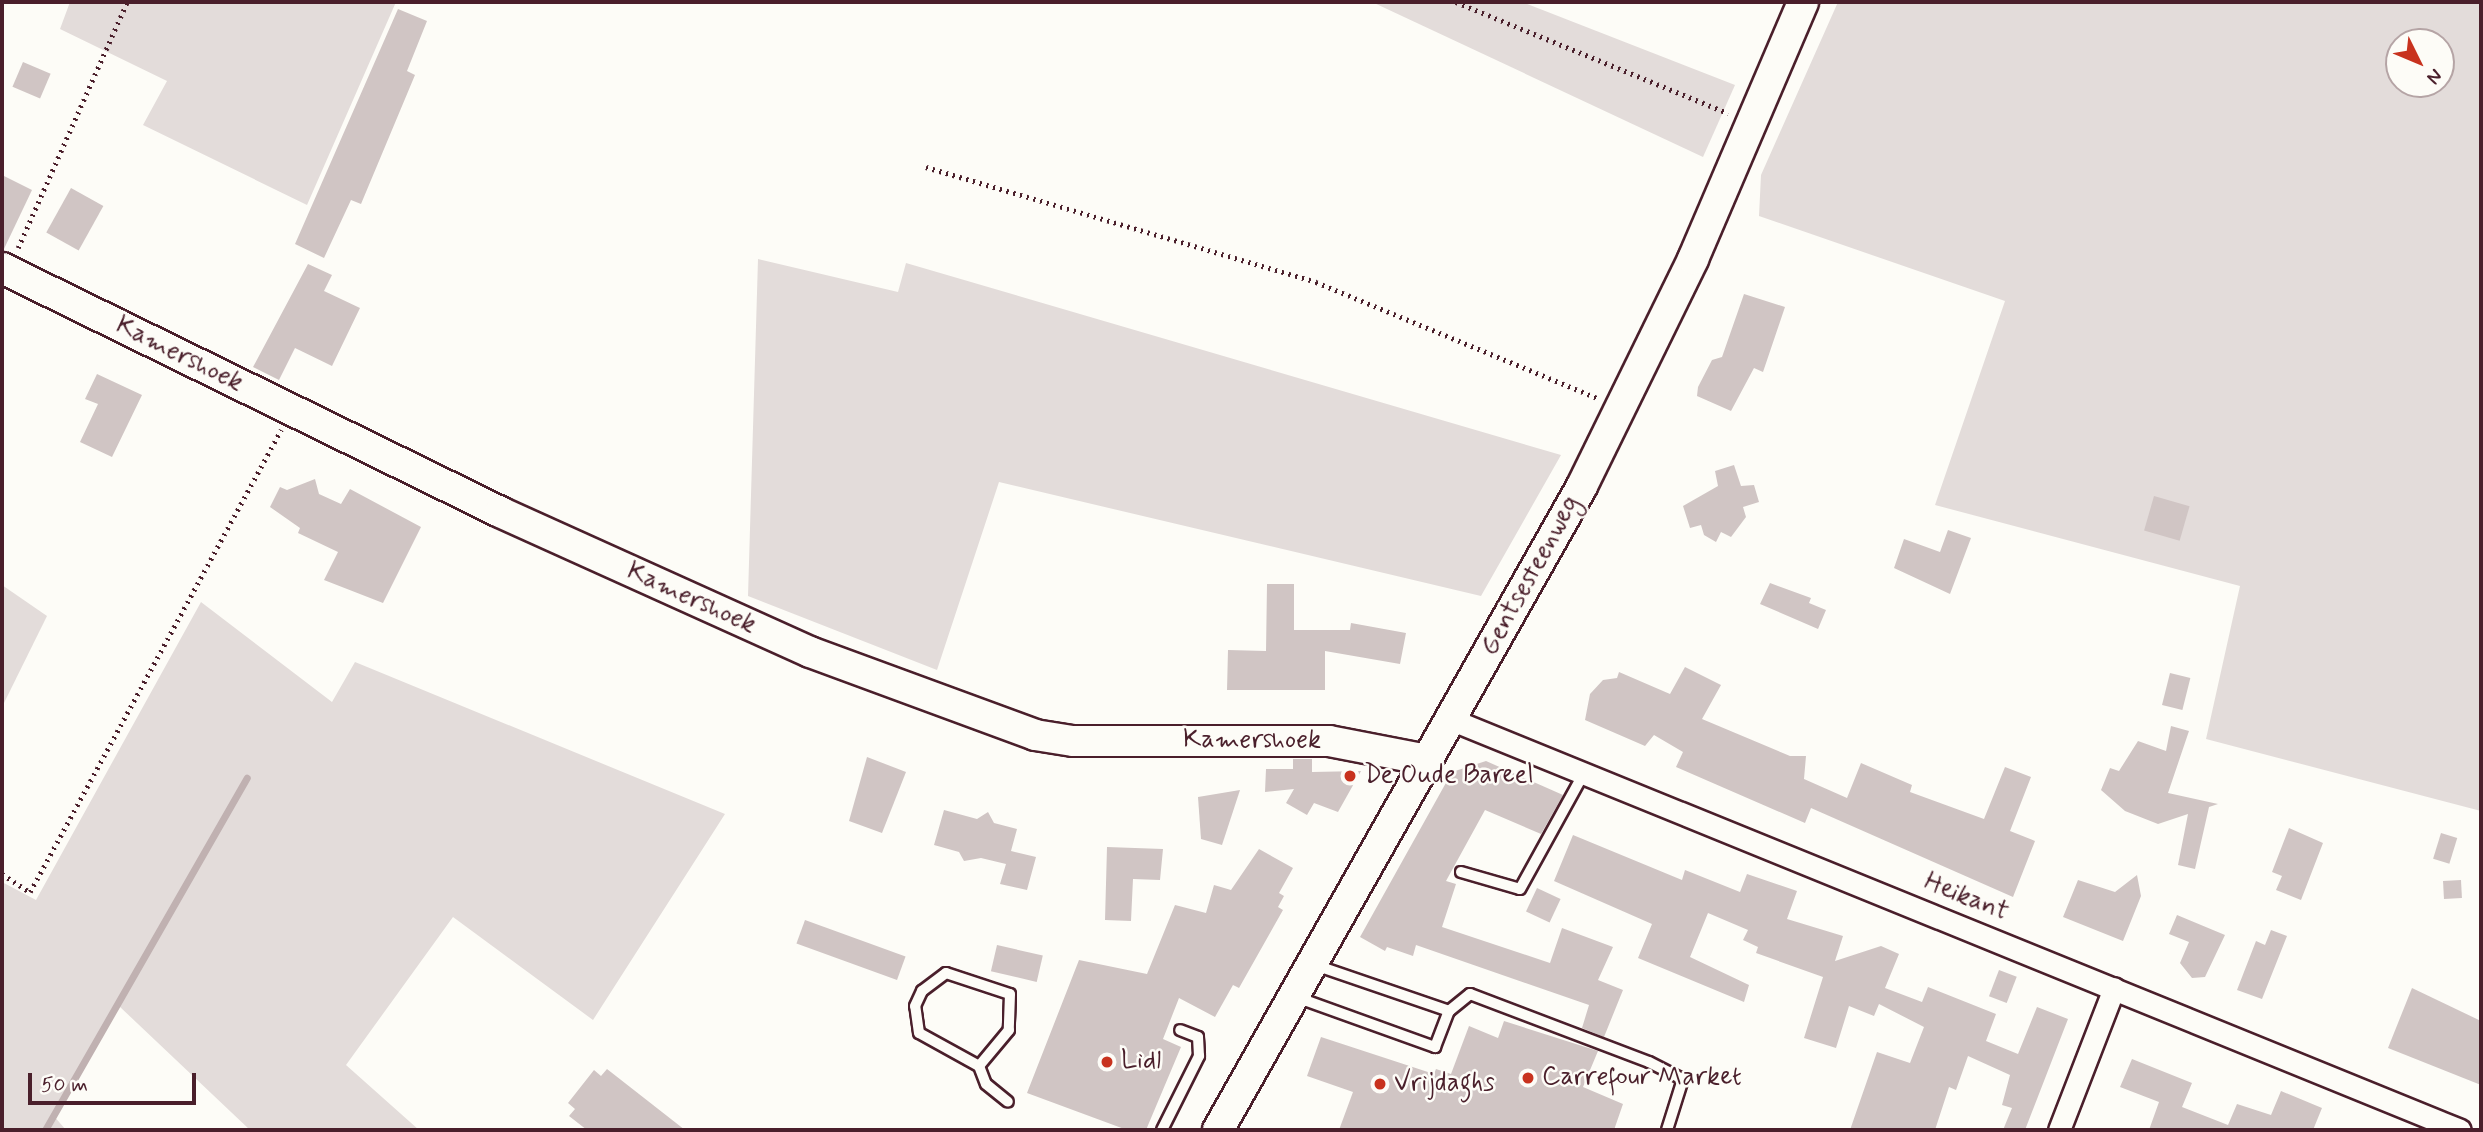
<!DOCTYPE html>
<html>
<head>
<meta charset="utf-8">
<style>
	body { margin:0 }
	#map { position:relative; width:2483px; height:1132px; overflow:hidden; background:#fdfcf7; font-family:Mynerve,sans-serif }
	div>[style] { position:absolute }
	.green>* { inset:0; background:#e3dcda }
	.stream>* { height:7px; margin:-3.5px; padding:0 3.5px; transform-origin:3.5px; border-radius:3.5px; background:#c0b1b1 }
	.building>* { inset:0; background:#d0c5c4; transform-origin:0 0 }
	.path>* { height:4.5px; margin-top:-2.25px; transform-origin:0; background:repeating-linear-gradient(90deg,#4a1f2b 0 2px,transparent 0 7px) }
	.roads { filter:drop-shadow(2px 0 #4a1f2b) drop-shadow(-2px 0 #4a1f2b) drop-shadow(0 2px #4a1f2b) drop-shadow(0 -2px #4a1f2b) }
	.lane>* { height:10px; margin:-5px; padding:0 5px; transform-origin:5px; border-radius:5px; background:#fdfcf7 }
	.street>* { height:21px; margin:-10.5px; padding:0 10.5px; transform-origin:10.5px; border-radius:10.5px; background:#fdfcf7 }
	.secondary>* { height:30px; margin:-15px; padding:0 15px; transform-origin:15px; border-radius:15px; background:#fdfcf7 }
	.dots>* { width:19px; height:19px; translate:-50% -50%; box-sizing:border-box; border:4px solid #fdfcf7; border-radius:50% }
	span { translate:-50% -50%; white-space:nowrap; text-align:center; line-height:1.15; -webkit-text-stroke:5px #fdfcf7; paint-order:stroke }
	.street-label { font-size:26px; color:#4a1f2b }
	.poi-label { font-size:26px; color:#4a1f2b }
	.left { translate:0 -50%; text-align:left }
	.frame { position:absolute; inset:0; border:4px solid #4a1f2b; pointer-events:none }
	.north { position:absolute; left:2385px; top:28px; width:70px; height:70px; box-sizing:border-box; background:#fdfcf7; border:2px solid #b5a4a5; border-radius:50%; rotate:133deg; font-size:19px; font-weight:700; line-height:28px; text-align:center; color:#4a1f2b }
	.north::after { content:''; display:block; margin:auto; width:24px; height:32px; background:#c8321e; clip-path:polygon(50% 0,100% 100%,50% 72%,0 100%) }
	.scale { position:absolute; left:28px; top:1073px; width:168px; height:32px; box-sizing:border-box; border:4px solid #4a1f2b; border-top:0; padding-left:9px; font-size:21px; line-height:24px; white-space:nowrap; color:#4a1f2b; -webkit-text-stroke:5px #fdfcf7; paint-order:stroke }
</style>
</head>
<body>
<div id="map">
	<div class="green">
		<div style="clip-path:polygon(70px 2px,396px 2px,307px 205px,143px 125px,167px 81px,60px 29px)"></div>
		<div style="clip-path:polygon(1372px 2px,1522px 2px,1735px 85px,1703px 157px)"></div>
		<div style="clip-path:polygon(evenodd,1838px 2px,2481px 2px,2481px 811px,2206px 739px,2240px 586px,1935px 505px,2005px 301px,1759px 216px,1761px 175px,1838px 2px,2399px 42px,2441px 42px,2441px 84px,2399px 84px,2399px 42px)"></div>
		<div style="clip-path:polygon(758px 259px,898px 292px,906px 263px,1561px 455px,1481px 596px,999px 482px,937px 670px,748px 596px)"></div>
		<div style="clip-path:polygon(2px 585px,47px 616px,2px 707px)"></div>
		<div style="clip-path:polygon(201px 602px,332px 702px,355px 662px,725px 814px,593px 1020px,453px 917px,346px 1065px,419px 1130px,250px 1130px,119px 1006px,53px 1115px,66px 1130px,2px 1130px,2px 882px,36px 900px)"></div>
	</div>
	<div class="stream">
		<div style="left:45px;top:1130px;width:406px;rotate:-60.2deg"></div>
	</div>
	<div class="building">
		<div style="clip-path:polygon(398px 9px,427px 21px,407px 71px,415px 75px,361px 204px,351px 200px,324px 258px,295px 244px)"></div>
		<div style="left:23px;top:62px;width:30px;height:27px;rotate:23deg"></div>
		<div style="clip-path:polygon(2px 175px,32px 190px,3px 251px,2px 251px)"></div>
		<div style="left:71px;top:188px;width:37px;height:51px;rotate:29deg"></div>
		<div style="clip-path:polygon(308px 264px,332px 275px,324px 291px,360px 308px,332px 366px,295px 348px,279px 380px,253px 367px)"></div>
		<div style="clip-path:polygon(1744px 294px,1785px 307px,1763px 372px,1754px 368px,1731px 411px,1697px 396px,1698px 387px,1712px 360px,1722px 357px)"></div>
		<div style="clip-path:polygon(97px 374px,142px 395px,112px 457px,80px 442px,98px 404px,85px 399px)"></div>
		<div style="clip-path:polygon(1734px 465px,1741px 486px,1754px 485px,1759px 502px,1743px 507px,1746px 517px,1731px 537px,1721px 532px,1716px 542px,1704px 535px,1701px 525px,1690px 528px,1683px 506px,1718px 486px,1715px 471px)"></div>
		<div style="clip-path:polygon(315px 479px,319px 494px,341px 504px,350px 489px,421px 527px,383px 603px,324px 580px,338px 552px,298px 533px,300px 528px,270px 507px,280px 487px,287px 490px)"></div>
		<div style="left:2154px;top:496px;width:37px;height:36px;rotate:16deg"></div>
		<div style="clip-path:polygon(1948px 530px,1971px 538px,1950px 594px,1894px 568px,1904px 539px,1940px 552px)"></div>
		<div style="clip-path:polygon(1770px 583px,1811px 598px,1809px 603px,1826px 610px,1818px 629px,1760px 604px)"></div>
		<div style="clip-path:polygon(1267px 584px,1294px 584px,1294px 630px,1350px 630px,1351px 623px,1406px 633px,1400px 664px,1325px 651px,1325px 690px,1227px 690px,1228px 650px,1266px 651px)"></div>
		<div style="clip-path:polygon(1685px 667px,1721px 685px,1702px 719px,1790px 756px,1806px 756px,1804px 779px,1847px 798px,1861px 763px,1912px 785px,1910px 792px,1984px 819px,2005px 767px,2031px 777px,2010px 831px,2035px 841px,2013px 897px,1811px 808px,1805px 823px,1676px 767px,1683px 752px,1654px 735px,1645px 746px,1585px 720px,1590px 694px,1603px 680px,1617px 678px,1619px 672px,1670px 694px)"></div>
		<div style="left:2170px;top:673px;width:21px;height:33px;rotate:14deg"></div>
		<div style="clip-path:polygon(2171px 726px,2189px 731px,2168px 793px,2218px 804px,2209px 807px,2195px 869px,2178px 865px,2188px 814px,2158px 824px,2125px 811px,2101px 790px,2110px 768px,2119px 771px,2138px 741px,2166px 751px)"></div>
		<div style="clip-path:polygon(867px 757px,906px 772px,882px 833px,849px 821px)"></div>
		<div style="clip-path:polygon(1293px 759px,1312px 759px,1312px 772px,1361px 771px,1338px 812px,1314px 803px,1307px 815px,1286px 803px,1294px 789px,1265px 792px,1266px 769px,1293px 769px)"></div>
		<div style="clip-path:polygon(1486px 761px,1563px 795px,1541px 834px,1485px 810px,1446px 881px,1456px 884px,1442px 927px,1550px 963px,1562px 928px,1613px 947px,1598px 980px,1623px 990px,1604px 1037px,1582px 1028px,1589px 1005px,1416px 945px,1413px 956px,1387px 947px,1385px 951px,1360px 937px,1452px 772px)"></div>
		<div style="clip-path:polygon(1240px 790px,1222px 845px,1201px 839px,1198px 797px)"></div>
		<div style="clip-path:polygon(944px 810px,977px 819px,988px 812px,994px 823px,1017px 829px,1011px 851px,1036px 857px,1027px 890px,1000px 884px,1006px 864px,981px 858px,964px 861px,959px 852px,934px 845px)"></div>
		<div style="clip-path:polygon(2289px 828px,2323px 843px,2301px 900px,2276px 890px,2282px 876px,2272px 872px)"></div>
		<div style="left:2441px;top:833px;width:17px;height:27px;rotate:17deg"></div>
		<div style="clip-path:polygon(1573px 835px,1682px 880px,1685px 870px,1740px 892px,1747px 874px,1797px 891px,1787px 919px,1843px 936px,1835px 961px,1881px 946px,1899px 954px,1885px 988px,1922px 1002px,1928px 987px,1996px 1014px,1986px 1041px,2018px 1054px,2037px 1007px,2068px 1019px,2025px 1130px,2003px 1130px,2012px 1108px,2002px 1105px,2010px 1075px,1968px 1056px,1956px 1090px,1949px 1087px,1935px 1130px,1850px 1130px,1877px 1052px,1910px 1063px,1924px 1027px,1879px 1004px,1874px 1016px,1849px 1006px,1836px 1048px,1804px 1038px,1823px 977px,1756px 953px,1758px 947px,1743px 940px,1748px 930px,1708px 913px,1690px 957px,1749px 985px,1744px 1002px,1638px 958px,1652px 924px,1554px 881px)"></div>
		<div style="clip-path:polygon(1107px 847px,1163px 849px,1160px 880px,1133px 879px,1131px 921px,1105px 920px)"></div>
		<div style="clip-path:polygon(1259px 849px,1293px 868px,1279px 893px,1284px 896px,1278px 907px,1283px 910px,1239px 988px,1233px 985px,1215px 1017px,1179px 998px,1163px 1039px,1181px 1047px,1146px 1130px,1127px 1130px,1027px 1093px,1079px 960px,1147px 974px,1175px 905px,1206px 913px,1214px 885px,1231px 890px)"></div>
		<div style="clip-path:polygon(2137px 875px,2141px 896px,2123px 941px,2063px 917px,2078px 880px,2115px 892px)"></div>
		<div style="left:2461px;top:880px;width:18px;height:18px;rotate:87deg"></div>
		<div style="left:1537px;top:888px;width:26px;height:26px;rotate:25deg"></div>
		<div style="clip-path:polygon(2177px 915px,2225px 935px,2205px 977px,2192px 978px,2180px 963px,2189px 942px,2169px 934px)"></div>
		<div style="left:805px;top:920px;width:107px;height:25px;rotate:20deg"></div>
		<div style="clip-path:polygon(2271px 930px,2287px 936px,2262px 999px,2237px 990px,2256px 941px,2265px 945px)"></div>
		<div style="left:997px;top:945px;width:47px;height:27px;rotate:13deg"></div>
		<div style="left:1999px;top:970px;width:19px;height:28px;rotate:21deg"></div>
		<div style="clip-path:polygon(2412px 988px,2481px 1021px,2481px 1085px,2388px 1048px)"></div>
		<div style="clip-path:polygon(1504px 1021px,1598px 1051px,1583px 1087px,1623px 1104px,1614px 1130px,1339px 1130px,1353px 1092px,1307px 1076px,1321px 1037px,1434px 1074px,1436px 1069px,1451px 1074px,1469px 1026px,1498px 1038px)"></div>
		<div style="clip-path:polygon(2132px 1059px,2192px 1083px,2182px 1107px,2228px 1125px,2237px 1104px,2271px 1115px,2281px 1091px,2322px 1108px,2313px 1130px,2149px 1130px,2159px 1102px,2120px 1087px)"></div>
		<div style="clip-path:polygon(607px 1069px,685px 1130px,587px 1130px,569px 1116px,575px 1109px,568px 1103px,594px 1070px,601px 1076px)"></div>
	</div>
	<div class="path">
		<div style="left:425px;top:2px;width:1px"></div>
		<div style="left:1456px;top:2px;width:294px;rotate:22.2deg"></div>
		<div style="left:926px;top:167px;width:407px;rotate:16.4deg"></div>
		<div style="left:1316px;top:282px;width:307px;rotate:22.4deg"></div>
		<div style="left:18px;top:248px;width:269px;rotate:-66.1deg"></div>
		<div style="left:2px;top:874px;width:33px;rotate:33deg"></div>
		<div style="left:30px;top:892px;width:526px;rotate:-61.49deg"></div>
	</div>
	<div class="roads">
		<div class="lane">
			<div style="left:1461px;top:872px;width:61px;rotate:16.1deg"></div>
			<div style="left:1520px;top:889px;width:132px;rotate:-61.1deg"></div>
			<div style="left:1315px;top:965px;width:142px;rotate:18.9deg"></div>
			<div style="left:1449px;top:1011px;width:27px;rotate:-39deg"></div>
			<div style="left:1470px;top:994px;width:191px;rotate:20.8deg"></div>
			<div style="left:1649px;top:1062px;width:38px;rotate:27deg"></div>
			<div style="left:1683px;top:1079px;width:53px;rotate:107.4deg"></div>
			<div style="left:1296px;top:997px;width:148px;rotate:19.8deg"></div>
			<div style="left:1435px;top:1047px;width:39px;rotate:-69deg"></div>
			<div style="left:979px;top:1066px;width:68px;rotate:-151.2deg"></div>
			<div style="left:919px;top:1033px;width:27px;rotate:-98deg"></div>
			<div style="left:915px;top:1006px;width:17px;rotate:-65deg"></div>
			<div style="left:922px;top:991px;width:30px;rotate:-37deg"></div>
			<div style="left:946px;top:973px;width:67px;rotate:18.2deg"></div>
			<div style="left:1010px;top:994px;width:36px;rotate:92deg"></div>
			<div style="left:1009px;top:1030px;width:47px;rotate:129.8deg"></div>
			<div style="left:979px;top:1066px;width:19px;rotate:69deg"></div>
			<div style="left:986px;top:1084px;width:28px;rotate:39deg"></div>
			<div style="left:1162px;top:1130px;width:83px;rotate:-63.4deg"></div>
			<div style="left:1199px;top:1056px;width:19px;rotate:-93deg"></div>
			<div style="left:1198px;top:1037px;width:19px;rotate:-159deg"></div>
		</div>
		<div class="street">
			<div style="left:1450px;top:719px;width:1090px;rotate:22.14deg"></div>
			<div style="left:2059px;top:1130px;width:152px;rotate:-68.8deg"></div>
		</div>
		<div class="secondary">
			<div style="left:2px;top:268px;width:555px;rotate:26.1deg"></div>
			<div style="left:500px;top:512px;width:340px;rotate:24.3deg"></div>
			<div style="left:810px;top:652px;width:240px;rotate:20.2deg"></div>
			<div style="left:1035px;top:735px;width:38px;rotate:9deg"></div>
			<div style="left:1073px;top:741px;width:256px"></div>
			<div style="left:1329px;top:741px;width:100px;rotate:11deg"></div>
			<div style="left:1218px;top:1130px;width:740px;rotate:-60.52deg"></div>
			<div style="left:1582px;top:486px;width:253px;rotate:-63.9deg"></div>
			<div style="left:1693px;top:259px;width:280px;rotate:-66.8deg"></div>
		</div>
	</div>
	<div class="dots">
		<div style="left:1350px;top:776px;background:#c8321e"></div>
		<div style="left:1107px;top:1062px;background:#c8321e"></div>
		<div style="left:1528px;top:1078px;background:#c8321e"></div>
		<div style="left:1380px;top:1084px;background:#c8321e"></div>
	</div>
	<div class="street-label">
		<span style="left:179px;top:355px;rotate:26deg">Kamershoek</span>
		<span style="left:1531px;top:576px;rotate:-61deg">Gentsesteenweg</span>
		<span style="left:691px;top:599px;rotate:24deg">Kamershoek</span>
		<span style="left:1252px;top:741px">Kamershoek</span>
		<span style="left:1966px;top:898px;rotate:22deg">Heikant</span>
	</div>
	<div class="poi-label">
		<span class="left" style="left:1364px;top:776px">De Oude Bareel</span>
		<span class="left" style="left:1121px;top:1062px">Lidl</span>
		<span class="left" style="left:1542px;top:1078px">Carrefour Market</span>
		<span class="left" style="left:1394px;top:1084px">Vrijdaghs</span>
	</div>
	<div class="frame"></div>
	<div class="north">N</div>
	<div class="scale">50 m</div>
</div>
</body>
</html>
